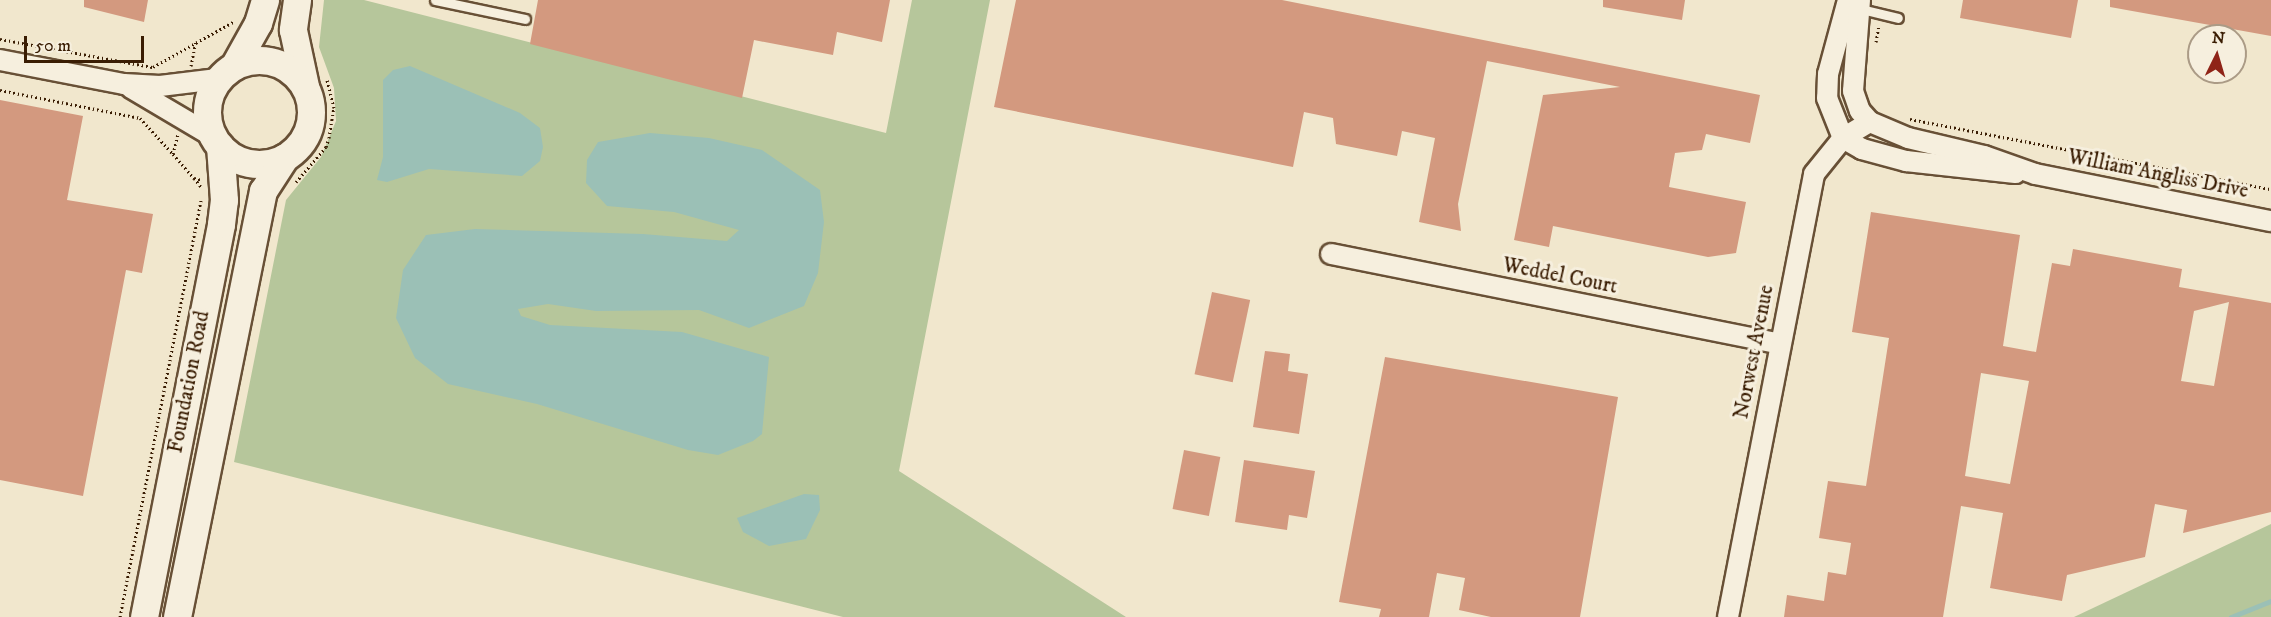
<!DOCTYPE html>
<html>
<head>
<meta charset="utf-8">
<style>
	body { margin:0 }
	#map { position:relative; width:2271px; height:617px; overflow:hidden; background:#f1e7cd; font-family:"IM FELL DW Pica",serif }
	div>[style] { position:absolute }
	.green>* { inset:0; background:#b6c69b }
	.water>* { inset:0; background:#9bc0b6 }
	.stream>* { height:4.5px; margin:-2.25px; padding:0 2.25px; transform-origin:2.25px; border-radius:2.25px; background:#9bc0b6 }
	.building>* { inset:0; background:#d3997f; transform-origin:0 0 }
	.path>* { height:3px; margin-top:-1.5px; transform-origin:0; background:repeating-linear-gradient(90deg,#3a1d03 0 1.5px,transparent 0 4.5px) }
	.roads { filter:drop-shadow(2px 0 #685036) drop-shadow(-2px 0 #685036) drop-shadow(0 2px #685036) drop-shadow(0 -2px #685036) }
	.lane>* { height:9px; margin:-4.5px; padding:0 4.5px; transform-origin:4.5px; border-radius:4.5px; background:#f6efde }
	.street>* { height:20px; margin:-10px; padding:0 10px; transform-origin:10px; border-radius:10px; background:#f6efde }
	.secondary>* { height:27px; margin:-13.5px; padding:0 13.5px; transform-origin:13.5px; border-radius:13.5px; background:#f6efde }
	.secondary>.ring { margin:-13.5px; padding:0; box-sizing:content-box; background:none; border:27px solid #f6efde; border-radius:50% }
	span { translate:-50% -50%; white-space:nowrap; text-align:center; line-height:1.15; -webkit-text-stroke:6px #f6efde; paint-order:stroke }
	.street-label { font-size:21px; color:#3a1d03 }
	.north { position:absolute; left:2187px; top:24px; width:60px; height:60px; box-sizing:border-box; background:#f6efde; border:2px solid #ab9b86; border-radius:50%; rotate:5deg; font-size:16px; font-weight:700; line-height:24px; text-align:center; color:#3a1d03 }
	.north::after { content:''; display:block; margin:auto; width:21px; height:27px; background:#8f2418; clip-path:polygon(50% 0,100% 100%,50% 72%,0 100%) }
	.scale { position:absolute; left:24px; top:36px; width:120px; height:27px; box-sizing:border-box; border:3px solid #3a1d03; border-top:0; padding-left:8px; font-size:18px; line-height:21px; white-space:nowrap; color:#3a1d03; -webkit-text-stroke:4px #f6efde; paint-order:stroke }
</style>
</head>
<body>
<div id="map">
	<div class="green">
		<div style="clip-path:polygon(324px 0,364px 0,886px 133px,912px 0,990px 0,899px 471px,1126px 617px,843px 617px,234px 462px,286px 200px,321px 157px,336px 121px,334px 88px,319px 47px)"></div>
		<div style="clip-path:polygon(2271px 524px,2271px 617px,2074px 617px)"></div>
	</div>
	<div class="water">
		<div style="clip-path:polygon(410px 66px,520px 113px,540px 128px,543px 147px,540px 161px,522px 176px,429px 169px,387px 182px,377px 180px,383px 157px,383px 80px,393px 70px)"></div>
		<div style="clip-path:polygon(650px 133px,709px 138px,762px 150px,820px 190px,824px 222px,818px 273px,804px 306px,749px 328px,699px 310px,596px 311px,548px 304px,518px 309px,521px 316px,550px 325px,682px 332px,769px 357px,762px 434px,753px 441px,718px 455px,688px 450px,537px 404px,448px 384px,415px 358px,396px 318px,403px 270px,426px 235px,475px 229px,643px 234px,727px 241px,739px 230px,674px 212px,607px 206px,586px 183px,587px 160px,598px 142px)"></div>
		<div style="clip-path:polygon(804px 494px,819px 495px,820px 510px,806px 539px,769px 546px,743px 532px,737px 518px)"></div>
	</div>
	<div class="stream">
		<div style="left:2231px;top:617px;width:43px;rotate:-21.8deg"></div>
	</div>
	<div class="building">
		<div style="clip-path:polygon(84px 0,148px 0,144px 22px,84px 7px)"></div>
		<div style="clip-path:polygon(538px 0,890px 0,882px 42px,837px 32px,833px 55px,754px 40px,742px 98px,530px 44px)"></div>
		<div style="clip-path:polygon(1016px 0,1282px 0,1760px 95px,1750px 143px,1706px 134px,1702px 150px,1675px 153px,1669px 187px,1746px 202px,1736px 253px,1708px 257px,1553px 226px,1549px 247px,1514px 240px,1543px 95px,1620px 87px,1487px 61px,1458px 204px,1461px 231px,1419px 222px,1435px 138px,1402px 131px,1397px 156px,1336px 144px,1333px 118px,1304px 112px,1293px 167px,994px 107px)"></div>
		<div style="clip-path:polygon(1603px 0,1685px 0,1682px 20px,1603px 7px)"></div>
		<div style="clip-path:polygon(1963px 0,2078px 0,2071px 38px,1960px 18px)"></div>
		<div style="clip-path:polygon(2110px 0,2271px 0,2271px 36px,2110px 7px)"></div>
		<div style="clip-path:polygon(0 100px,83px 116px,67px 200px,153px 214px,142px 273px,126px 270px,83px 496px,0 480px)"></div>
		<div style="clip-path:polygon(evenodd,1871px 212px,2020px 235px,2003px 346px,2036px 352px,2052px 263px,2070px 266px,2073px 249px,2182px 269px,2179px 287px,2271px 303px,2271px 512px,2183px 533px,2187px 510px,2155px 504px,2145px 557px,2067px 575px,2062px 601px,1990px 588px,2003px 513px,1961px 506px,1943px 617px,1784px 617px,1787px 595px,1824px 601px,1828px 572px,1846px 575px,1851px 543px,1819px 538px,1828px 481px,1866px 486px,1889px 338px,1852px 332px,1871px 212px,2229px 302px,2214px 386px,2181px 381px,2194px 311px,2229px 302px,1871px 212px,1981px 373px,2029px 381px,2010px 484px,1965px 476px,1981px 373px)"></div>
		<div style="left:1212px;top:292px;width:39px;height:84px;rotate:12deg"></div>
		<div style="clip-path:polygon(1265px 351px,1290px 354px,1288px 371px,1308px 374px,1299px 434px,1253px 427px)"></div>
		<div style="clip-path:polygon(1385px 357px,1618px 397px,1580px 617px,1491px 617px,1459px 610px,1465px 578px,1437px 573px,1429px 617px,1379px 617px,1381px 609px,1339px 602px)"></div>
		<div style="left:1184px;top:450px;width:37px;height:60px;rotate:11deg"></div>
		<div style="clip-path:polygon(1244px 460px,1315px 471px,1307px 518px,1289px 515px,1287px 530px,1235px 522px)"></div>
	</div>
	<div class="path">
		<div style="left:0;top:39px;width:156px;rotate:10.4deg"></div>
		<div style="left:153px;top:67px;width:92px;rotate:-29.4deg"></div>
		<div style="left:1876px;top:42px;width:17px;rotate:-80deg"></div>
		<div style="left:191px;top:66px;width:25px;rotate:-79deg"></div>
		<div style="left:0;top:90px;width:143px;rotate:11.3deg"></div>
		<div style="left:140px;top:118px;width:49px;rotate:47.5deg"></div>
		<div style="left:173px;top:154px;width:21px;rotate:-76deg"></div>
		<div style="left:1910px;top:119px;width:368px;rotate:11deg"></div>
		<div style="left:173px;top:154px;width:32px;rotate:49deg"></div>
		<div style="left:194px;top:178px;width:8px;rotate:14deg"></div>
		<div style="left:194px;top:178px;width:13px;rotate:51deg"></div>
		<div style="left:296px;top:182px;width:46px;rotate:-49.4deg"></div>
		<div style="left:326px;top:147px;width:9px;rotate:-72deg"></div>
		<div style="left:329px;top:138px;width:30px;rotate:-81deg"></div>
		<div style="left:334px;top:108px;width:29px;rotate:-104deg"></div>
		<div style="left:120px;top:617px;width:425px;rotate:-79deg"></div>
	</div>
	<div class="roads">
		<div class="lane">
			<div style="left:435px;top:0;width:92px;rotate:11.9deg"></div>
			<div style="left:1857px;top:8px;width:42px;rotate:13.7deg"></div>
		</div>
		<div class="street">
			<div style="left:1848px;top:0;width:77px;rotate:105.1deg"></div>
			<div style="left:1828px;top:74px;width:24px;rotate:92deg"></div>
			<div style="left:1827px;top:98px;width:43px;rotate:68.2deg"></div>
			<div style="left:1843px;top:138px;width:22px;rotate:30deg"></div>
			<div style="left:1862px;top:149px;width:46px;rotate:15.3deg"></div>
			<div style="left:1906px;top:161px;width:110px;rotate:6.3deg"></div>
			<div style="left:1860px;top:0;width:91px;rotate:94.4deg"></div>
			<div style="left:1853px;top:91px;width:21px;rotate:71deg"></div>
			<div style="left:1860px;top:111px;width:15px;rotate:48deg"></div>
			<div style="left:1870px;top:122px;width:41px;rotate:22.8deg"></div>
			<div style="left:1908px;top:138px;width:78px;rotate:13.3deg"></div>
			<div style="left:1984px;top:156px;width:54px;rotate:19.4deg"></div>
			<div style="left:2035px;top:174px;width:241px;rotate:11.3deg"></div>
			<div style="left:0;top:60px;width:126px;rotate:11deg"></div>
			<div style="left:124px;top:84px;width:36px;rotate:3deg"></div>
			<div style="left:160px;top:86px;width:58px;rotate:-6.9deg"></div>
			<div style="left:131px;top:88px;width:96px;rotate:30.6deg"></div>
			<div style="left:1331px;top:254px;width:458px;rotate:11.3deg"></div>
			<div style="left:1728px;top:617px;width:451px;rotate:-79deg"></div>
			<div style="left:1814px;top:174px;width:46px;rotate:-51.1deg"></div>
			<div style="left:1843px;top:138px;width:31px;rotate:-31deg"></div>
		</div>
		<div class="secondary">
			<div style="left:297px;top:0;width:30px;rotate:98deg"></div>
			<div style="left:293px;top:30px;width:57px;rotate:77.9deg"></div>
			<div class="ring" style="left:207px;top:60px;width:77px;height:77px"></div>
			<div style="left:234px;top:66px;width:49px;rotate:-60.8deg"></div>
			<div style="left:258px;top:23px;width:24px;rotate:-73deg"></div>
			<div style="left:144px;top:617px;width:400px;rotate:-78.9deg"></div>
			<div style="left:221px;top:224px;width:24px;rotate:-83deg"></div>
			<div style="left:224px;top:200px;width:54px;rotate:-94.2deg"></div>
			<div style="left:177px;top:617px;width:435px;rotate:-78.6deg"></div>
			<div style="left:263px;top:191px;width:40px;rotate:-57.1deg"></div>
		</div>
	</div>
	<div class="street-label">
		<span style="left:2158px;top:174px;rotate:11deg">William Angliss Drive</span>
		<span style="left:1560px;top:276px;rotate:11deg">Weddel Court</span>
		<span style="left:1754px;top:352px;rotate:-79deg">Norwest Avenue</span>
		<span style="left:189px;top:382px;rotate:-79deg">Foundation Road</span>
	</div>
	<div class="north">N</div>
	<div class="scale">50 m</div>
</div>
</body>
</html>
